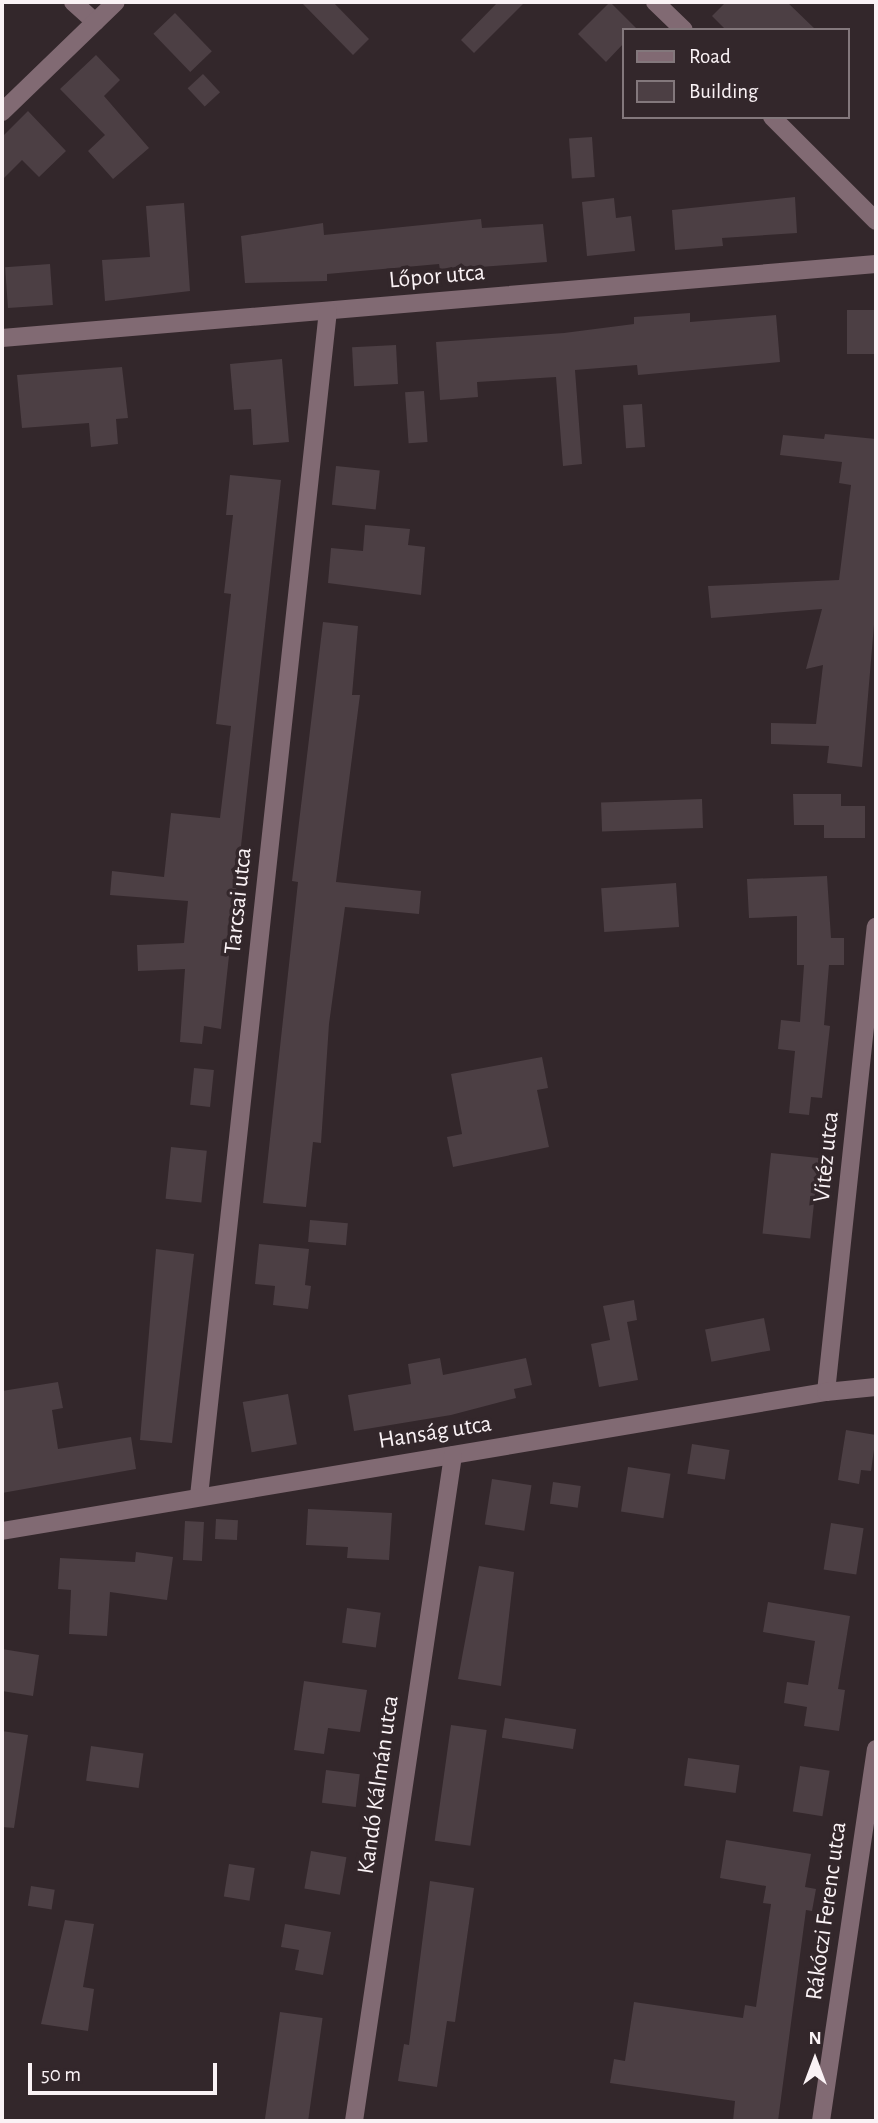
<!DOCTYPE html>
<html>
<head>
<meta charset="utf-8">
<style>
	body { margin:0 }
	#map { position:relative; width:878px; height:2123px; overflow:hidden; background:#33272b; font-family:"Alegreya Sans",sans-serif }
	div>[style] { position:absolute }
	.building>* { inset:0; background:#4c3f44; transform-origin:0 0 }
	.minor>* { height:18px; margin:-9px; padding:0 9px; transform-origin:9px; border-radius:9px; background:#816a73 }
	span { translate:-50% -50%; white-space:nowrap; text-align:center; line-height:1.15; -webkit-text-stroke:7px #33272b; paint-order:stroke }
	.street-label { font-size:24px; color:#faf2f5 }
	.frame { position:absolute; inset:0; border:4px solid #faf2f5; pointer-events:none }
	.legend { position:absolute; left:622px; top:28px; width:228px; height:91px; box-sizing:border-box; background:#33272b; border:2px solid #83787c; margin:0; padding:9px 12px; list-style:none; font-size:21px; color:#faf2f5 }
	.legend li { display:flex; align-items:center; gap:14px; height:35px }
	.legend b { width:35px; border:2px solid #83787c }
	.north { position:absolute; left:780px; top:2025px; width:70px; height:70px; -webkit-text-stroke:5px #33272b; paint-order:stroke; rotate:0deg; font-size:19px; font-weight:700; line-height:28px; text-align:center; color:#faf2f5 }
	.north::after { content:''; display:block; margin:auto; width:24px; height:32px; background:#faf2f5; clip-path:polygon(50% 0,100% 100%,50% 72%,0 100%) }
	.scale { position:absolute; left:28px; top:2063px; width:189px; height:32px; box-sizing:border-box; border:4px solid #faf2f5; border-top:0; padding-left:9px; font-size:21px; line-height:24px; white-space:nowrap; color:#faf2f5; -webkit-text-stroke:5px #33272b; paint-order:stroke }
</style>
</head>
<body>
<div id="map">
	<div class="building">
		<div style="clip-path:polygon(301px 2px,333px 2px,369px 39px,353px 55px)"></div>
		<div style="clip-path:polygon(498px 2px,525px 2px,474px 53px,461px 40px)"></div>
		<div style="clip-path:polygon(610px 2px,638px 30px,624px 30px,624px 43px,606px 62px,578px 34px)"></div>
		<div style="clip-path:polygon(726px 2px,787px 2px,816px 30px,726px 30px,712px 16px)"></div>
		<div style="left:175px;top:13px;width:53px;height:30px;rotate:46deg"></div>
		<div style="clip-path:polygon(96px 55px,120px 80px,104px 96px,149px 148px,113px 179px,88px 151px,105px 135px,60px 89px)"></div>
		<div style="left:203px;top:74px;width:25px;height:21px;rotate:47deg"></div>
		<div style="clip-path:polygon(28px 111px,66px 151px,39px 177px,22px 160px,2px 180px,2px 137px)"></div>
		<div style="left:592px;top:137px;width:40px;height:23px;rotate:86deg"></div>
		<div style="clip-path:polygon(795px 197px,797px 233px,722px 238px,723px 246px,675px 250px,672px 210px)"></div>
		<div style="clip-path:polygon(614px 198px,616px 218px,631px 216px,635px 251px,587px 256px,582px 202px)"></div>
		<div style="clip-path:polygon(184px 203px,190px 291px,105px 301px,102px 260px,150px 257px,146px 206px)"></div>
		<div style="clip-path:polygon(481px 219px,482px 228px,543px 224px,547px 262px,440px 270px,439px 264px,327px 274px,327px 281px,245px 283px,241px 236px,323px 223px,324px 235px)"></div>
		<div style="left:50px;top:264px;width:41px;height:45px;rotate:86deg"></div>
		<div style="left:876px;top:310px;width:44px;height:29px;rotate:90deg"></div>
		<div style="clip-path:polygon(690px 313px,690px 322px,776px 315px,780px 362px,638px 375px,637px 365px,575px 370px,582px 464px,563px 466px,556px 377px,477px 382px,478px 397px,440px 400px,436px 342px,564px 333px,634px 324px,634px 317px)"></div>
		<div style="left:396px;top:345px;width:39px;height:44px;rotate:87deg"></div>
		<div style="clip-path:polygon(282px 359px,289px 442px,253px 445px,251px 409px,234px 410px,230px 364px)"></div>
		<div style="clip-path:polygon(122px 367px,128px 418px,116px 419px,118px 444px,91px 447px,89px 423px,22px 428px,17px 375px)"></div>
		<div style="left:424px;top:391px;width:51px;height:19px;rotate:86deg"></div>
		<div style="left:642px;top:404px;width:43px;height:19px;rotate:86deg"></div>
		<div style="clip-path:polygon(825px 434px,876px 439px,876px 601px,862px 767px,827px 763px,829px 746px,771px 744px,771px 723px,816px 724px,823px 665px,806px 669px,822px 609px,711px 618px,708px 586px,839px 580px,851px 485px,839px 483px,842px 462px,780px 455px,783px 435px,824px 439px)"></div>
		<div style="left:336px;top:466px;width:44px;height:39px;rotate:6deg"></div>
		<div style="clip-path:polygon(230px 475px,281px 480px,221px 1029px,204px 1026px,202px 1044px,180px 1042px,185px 969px,138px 971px,137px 945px,184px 943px,188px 901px,110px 895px,112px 871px,164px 877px,171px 813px,220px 818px,231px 726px,216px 724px,231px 594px,224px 593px,233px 515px,226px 515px)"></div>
		<div style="clip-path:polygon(365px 525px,410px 529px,408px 545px,425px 547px,421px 595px,328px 583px,331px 548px,363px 551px)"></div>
		<div style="clip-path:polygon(323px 622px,358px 626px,352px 695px,360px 695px,336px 882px,421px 891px,419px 914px,345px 907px,329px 1024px,321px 1143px,313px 1142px,306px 1207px,263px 1203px,298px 882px,292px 881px)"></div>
		<div style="clip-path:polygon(793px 794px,841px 794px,841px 806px,865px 806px,865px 838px,824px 838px,824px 825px,794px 825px)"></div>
		<div style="left:702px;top:799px;width:29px;height:101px;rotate:88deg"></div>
		<div style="clip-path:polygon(827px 876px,831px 938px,844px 938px,844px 965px,829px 965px,824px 1025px,830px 1026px,822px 1098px,811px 1097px,809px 1115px,789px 1113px,795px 1051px,778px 1049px,781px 1020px,800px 1022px,804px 965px,797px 965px,797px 916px,749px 918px,747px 879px)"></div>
		<div style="left:676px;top:883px;width:44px;height:75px;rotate:86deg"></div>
		<div style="clip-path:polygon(542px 1057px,548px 1088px,537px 1090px,549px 1147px,453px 1167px,447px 1137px,462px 1134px,451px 1074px)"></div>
		<div style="left:194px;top:1068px;width:20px;height:37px;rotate:6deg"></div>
		<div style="left:171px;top:1147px;width:36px;height:52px;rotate:6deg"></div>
		<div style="left:771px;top:1153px;width:48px;height:81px;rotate:6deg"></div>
		<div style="left:310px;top:1220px;width:38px;height:22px;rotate:5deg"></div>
		<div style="clip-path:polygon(259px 1244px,309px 1249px,305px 1285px,311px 1286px,308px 1309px,273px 1305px,275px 1286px,255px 1284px)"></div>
		<div style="clip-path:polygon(156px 1249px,194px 1254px,172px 1443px,140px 1440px)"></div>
		<div style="clip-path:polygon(634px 1300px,637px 1320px,627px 1322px,638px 1380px,599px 1387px,591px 1344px,610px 1340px,603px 1306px)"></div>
		<div style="left:764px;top:1318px;width:33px;height:60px;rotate:79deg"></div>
		<div style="clip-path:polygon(440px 1358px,443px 1375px,526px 1358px,532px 1385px,514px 1389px,516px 1398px,451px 1415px,354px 1431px,348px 1395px,411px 1384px,408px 1364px)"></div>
		<div style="clip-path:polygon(58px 1382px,63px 1408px,52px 1410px,58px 1449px,131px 1437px,136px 1469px,2px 1493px,2px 1391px)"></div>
		<div style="left:288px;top:1394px;width:51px;height:46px;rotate:80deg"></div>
		<div style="clip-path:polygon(846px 1430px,876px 1435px,871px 1471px,861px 1470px,859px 1484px,838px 1480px)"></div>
		<div style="left:692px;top:1444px;width:38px;height:30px;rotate:9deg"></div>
		<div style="left:628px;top:1467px;width:43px;height:45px;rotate:9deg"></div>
		<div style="left:492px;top:1479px;width:40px;height:46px;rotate:9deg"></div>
		<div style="left:553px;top:1482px;width:28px;height:22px;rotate:8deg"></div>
		<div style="clip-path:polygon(308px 1509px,392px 1513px,389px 1560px,347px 1558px,348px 1547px,306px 1545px)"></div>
		<div style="left:216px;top:1519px;width:22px;height:20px;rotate:3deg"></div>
		<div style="left:185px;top:1521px;width:19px;height:39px;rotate:3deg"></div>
		<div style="left:831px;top:1523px;width:33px;height:47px;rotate:9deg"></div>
		<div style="clip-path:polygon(136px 1552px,173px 1557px,167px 1600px,110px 1592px,107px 1636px,69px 1634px,71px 1590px,58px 1589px,60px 1558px,135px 1562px)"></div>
		<div style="clip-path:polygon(479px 1566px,514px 1572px,501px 1686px,458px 1679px)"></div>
		<div style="clip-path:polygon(768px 1602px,850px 1616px,838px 1689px,845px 1690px,839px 1731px,804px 1726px,807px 1707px,784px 1703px,787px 1682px,808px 1685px,815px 1641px,763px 1632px)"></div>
		<div style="left:347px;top:1608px;width:34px;height:35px;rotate:8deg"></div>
		<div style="clip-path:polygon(2px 1649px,39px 1655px,33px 1696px,2px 1691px)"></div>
		<div style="clip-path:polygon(304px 1681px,367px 1690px,360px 1732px,328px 1728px,324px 1754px,294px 1750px)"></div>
		<div style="left:505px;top:1718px;width:72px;height:20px;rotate:9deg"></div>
		<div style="left:451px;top:1725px;width:36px;height:117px;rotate:8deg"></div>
		<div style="clip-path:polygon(2px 1731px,28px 1735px,14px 1828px,2px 1827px)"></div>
		<div style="left:91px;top:1746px;width:53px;height:35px;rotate:8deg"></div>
		<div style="left:688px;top:1758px;width:52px;height:28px;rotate:8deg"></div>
		<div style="left:800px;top:1766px;width:30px;height:46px;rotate:9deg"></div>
		<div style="left:326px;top:1770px;width:34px;height:33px;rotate:7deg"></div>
		<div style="clip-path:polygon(726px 1840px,811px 1854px,805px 1887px,816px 1889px,812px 1911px,806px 1910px,778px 2121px,733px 2121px,735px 2101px,610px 2083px,614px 2059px,625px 2061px,634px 2002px,743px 2018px,745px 2005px,756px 2007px,771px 1904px,763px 1903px,766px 1886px,720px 1878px)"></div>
		<div style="left:311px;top:1851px;width:36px;height:38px;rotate:10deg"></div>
		<div style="left:229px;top:1864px;width:26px;height:33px;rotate:9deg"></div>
		<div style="clip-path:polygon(430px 1881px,474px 1888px,455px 2022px,447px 2021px,437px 2087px,398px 2081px,404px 2044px,409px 2045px)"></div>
		<div style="left:31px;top:1886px;width:24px;height:20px;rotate:9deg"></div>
		<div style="clip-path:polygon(65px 1920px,94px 1924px,83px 1987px,94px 1989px,88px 2031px,41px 2024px)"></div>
		<div style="clip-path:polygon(285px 1924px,331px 1932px,323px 1975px,295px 1970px,299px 1950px,281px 1947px)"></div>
		<div style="left:280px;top:2012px;width:43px;height:110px;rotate:8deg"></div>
	</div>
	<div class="minor">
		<div style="left:73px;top:2px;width:30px;rotate:42deg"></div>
		<div style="left:655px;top:2px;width:40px;rotate:44deg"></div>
		<div style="left:2px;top:112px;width:158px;rotate:-44deg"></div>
		<div style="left:772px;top:117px;width:147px;rotate:45deg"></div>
		<div style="left:2px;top:338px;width:877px;rotate:-4.84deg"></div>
		<div style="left:826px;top:1392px;width:468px;rotate:-83.9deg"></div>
		<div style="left:199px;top:1496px;width:1192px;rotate:-83.79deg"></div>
		<div style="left:2px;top:1531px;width:836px;rotate:-9.58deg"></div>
		<div style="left:826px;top:1392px;width:50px;rotate:-5.7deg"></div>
		<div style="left:354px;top:2121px;width:673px;rotate:-81.54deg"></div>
		<div style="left:821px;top:2121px;width:376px;rotate:-81.6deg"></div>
	</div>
	<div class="street-label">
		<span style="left:437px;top:277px;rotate:-5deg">Lőpor utca</span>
		<span style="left:239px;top:901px;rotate:-84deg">Tarcsai utca</span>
		<span style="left:827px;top:1157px;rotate:-84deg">Vitéz utca</span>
		<span style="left:435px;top:1433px;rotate:-9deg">Hanság utca</span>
		<span style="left:379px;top:1785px;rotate:-82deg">Kandó Kálmán utca</span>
		<span style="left:827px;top:1911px;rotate:-82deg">Rákóczi Ferenc utca</span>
	</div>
	<div class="frame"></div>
	<ul class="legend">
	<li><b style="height:9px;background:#816a73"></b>Road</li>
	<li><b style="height:19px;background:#4c3f44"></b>Building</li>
	</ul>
	<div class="north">N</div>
	<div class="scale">50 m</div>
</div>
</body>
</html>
